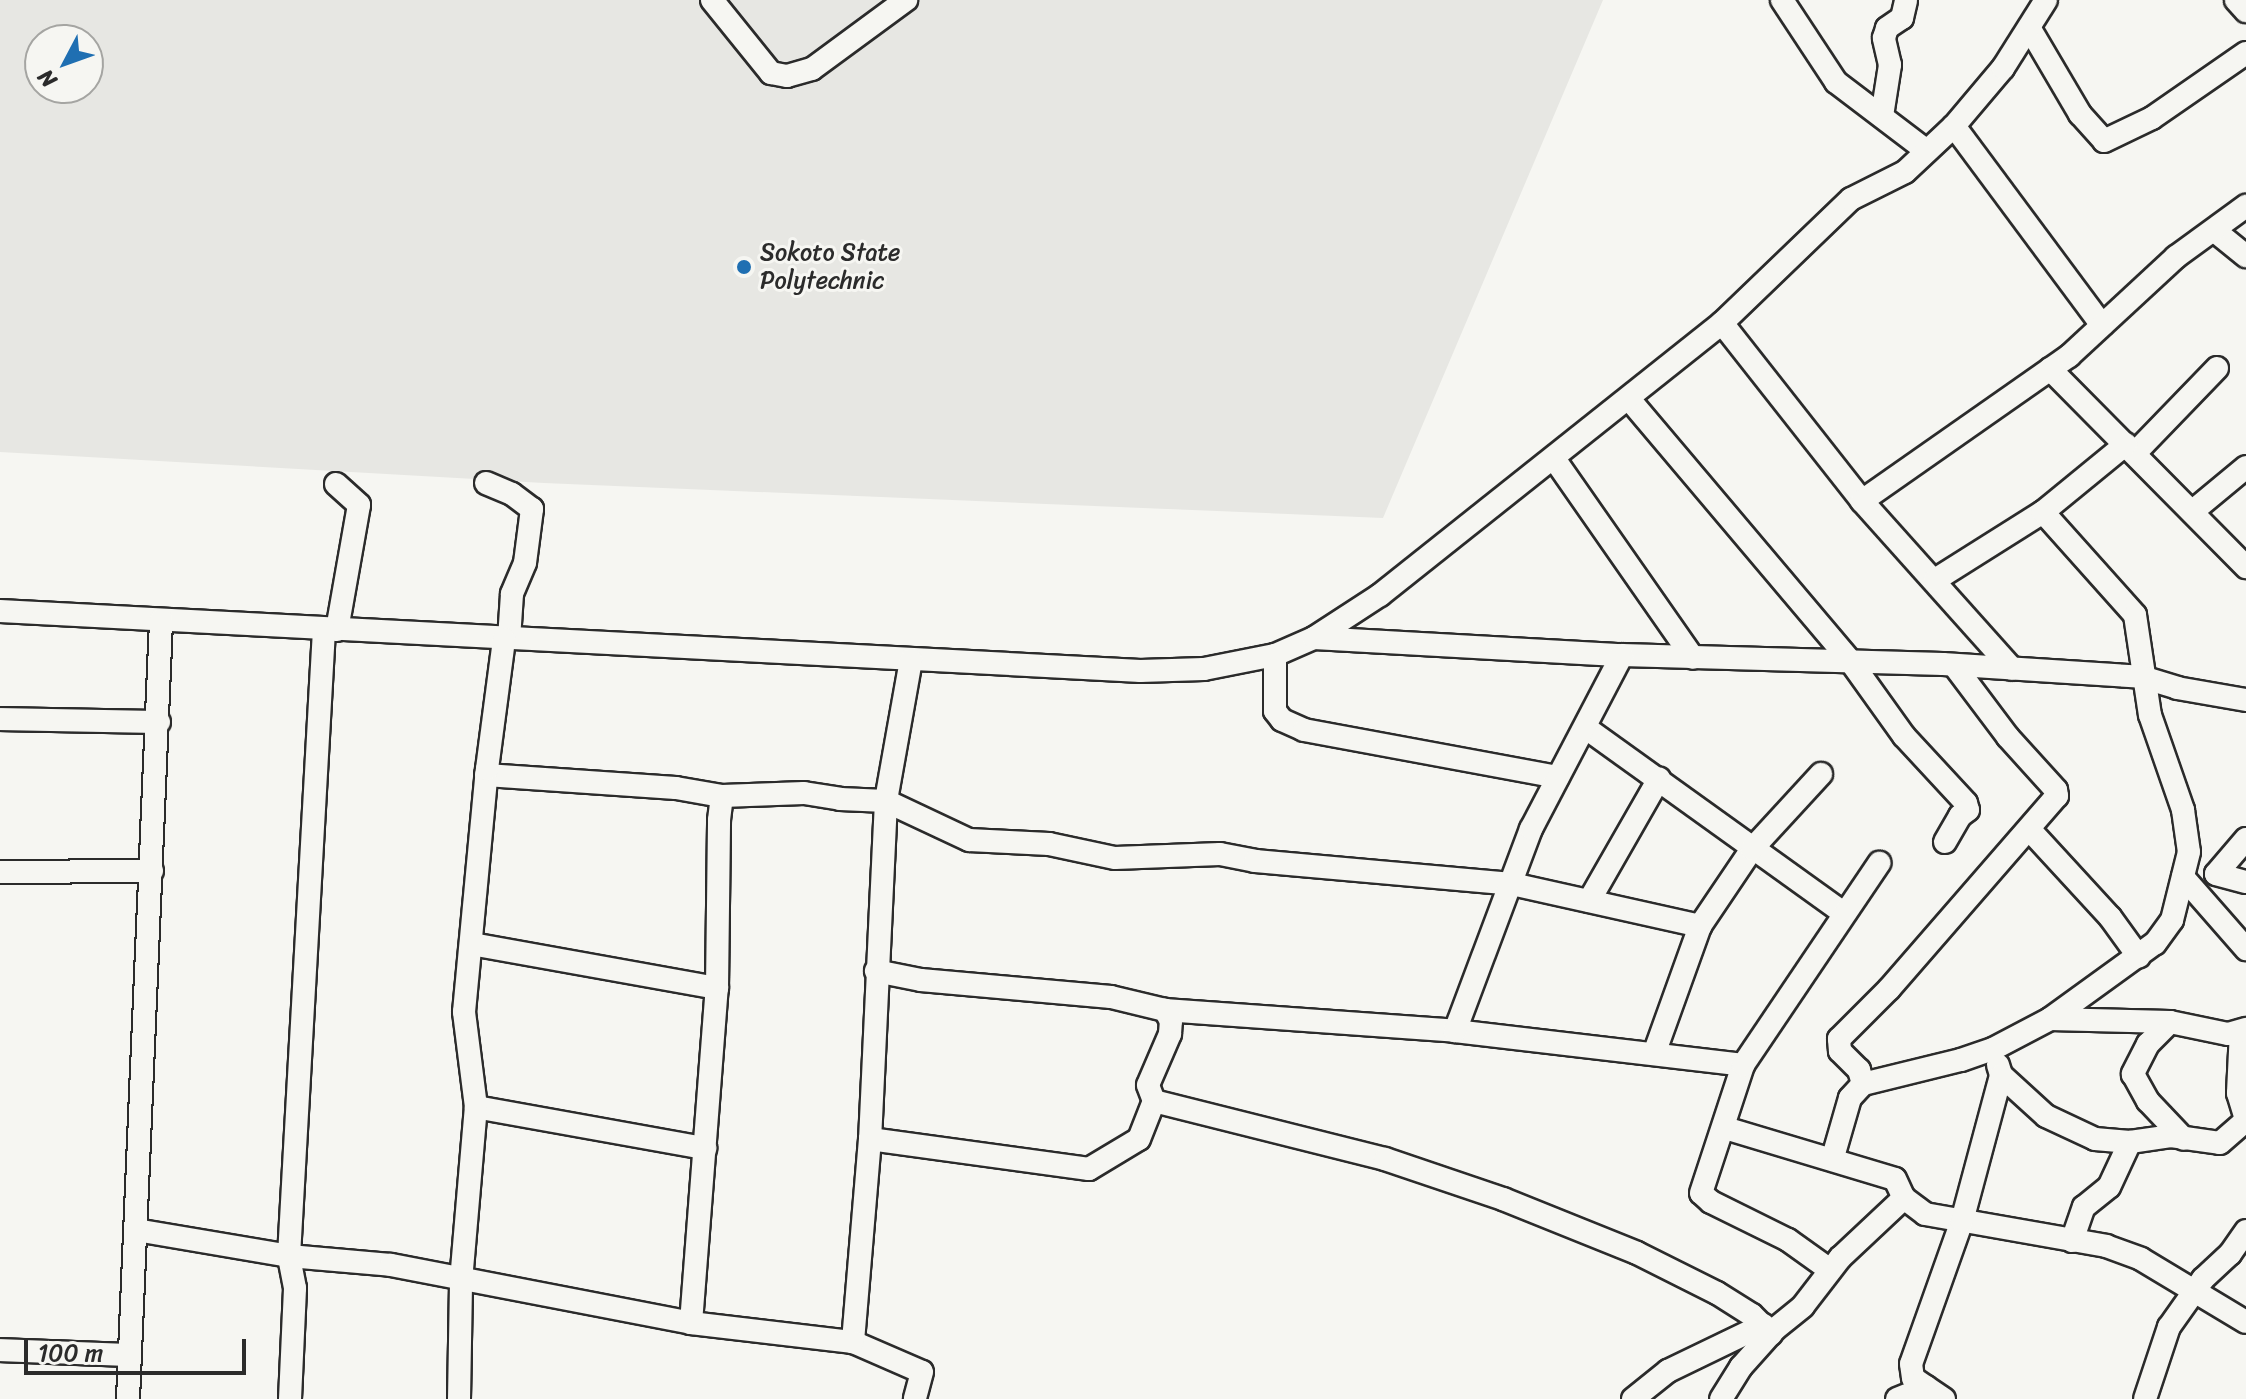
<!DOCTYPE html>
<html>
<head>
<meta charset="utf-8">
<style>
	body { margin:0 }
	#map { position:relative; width:2246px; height:1399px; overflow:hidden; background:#f6f6f2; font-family:Sriracha,sans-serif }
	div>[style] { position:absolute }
	.built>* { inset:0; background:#e7e7e3 }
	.roads { filter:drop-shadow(2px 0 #2b2b2b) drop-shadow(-2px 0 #2b2b2b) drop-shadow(0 2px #2b2b2b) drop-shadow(0 -2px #2b2b2b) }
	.minor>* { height:22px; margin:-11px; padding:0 11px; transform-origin:11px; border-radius:11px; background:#f6f6f2 }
	.dots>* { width:22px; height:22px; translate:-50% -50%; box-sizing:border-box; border:4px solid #f6f6f2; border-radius:50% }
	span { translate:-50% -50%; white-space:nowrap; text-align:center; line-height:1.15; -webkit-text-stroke:6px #f6f6f2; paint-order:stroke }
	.poi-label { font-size:24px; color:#2b2b2b }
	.left { translate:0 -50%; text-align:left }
	.north { position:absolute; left:24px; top:24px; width:80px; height:80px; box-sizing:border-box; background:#f6f6f2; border:2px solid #a5a5a2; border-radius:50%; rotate:229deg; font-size:22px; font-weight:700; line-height:32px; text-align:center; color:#2b2b2b }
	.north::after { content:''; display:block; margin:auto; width:28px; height:36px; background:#1f6fb2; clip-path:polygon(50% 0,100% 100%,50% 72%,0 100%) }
	.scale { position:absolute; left:24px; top:1339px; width:222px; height:36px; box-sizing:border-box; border:4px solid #2b2b2b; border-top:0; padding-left:10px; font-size:24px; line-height:28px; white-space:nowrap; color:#2b2b2b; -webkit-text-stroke:6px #f6f6f2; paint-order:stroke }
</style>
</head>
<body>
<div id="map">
	<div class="built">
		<div style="clip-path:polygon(evenodd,0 0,1603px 0,1383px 518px,544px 483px,0 452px,0 0,40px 40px,88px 40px,88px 88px,40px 88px,40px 40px)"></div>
	</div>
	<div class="roads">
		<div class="minor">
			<div style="left:712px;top:0;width:94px;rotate:51.1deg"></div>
			<div style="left:771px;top:73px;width:16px;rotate:11deg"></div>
			<div style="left:787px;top:76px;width:26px;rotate:-16deg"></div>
			<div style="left:812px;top:69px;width:117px;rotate:-36.3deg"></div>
			<div style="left:1782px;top:0;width:98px;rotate:56.6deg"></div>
			<div style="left:1836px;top:82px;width:114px;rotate:37.2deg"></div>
			<div style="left:2236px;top:0;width:15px;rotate:48deg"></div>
			<div style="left:2030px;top:29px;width:99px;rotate:59.5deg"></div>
			<div style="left:2080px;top:114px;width:36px;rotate:48deg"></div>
			<div style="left:2104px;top:141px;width:53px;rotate:-25.6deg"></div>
			<div style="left:2152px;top:118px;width:114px;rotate:-34.7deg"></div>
			<div style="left:1882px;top:116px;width:52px;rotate:-81.1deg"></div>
			<div style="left:1890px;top:65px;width:28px;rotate:-103deg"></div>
			<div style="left:1884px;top:38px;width:10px;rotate:-73deg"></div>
			<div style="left:1887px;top:28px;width:18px;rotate:-34deg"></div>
			<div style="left:1902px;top:18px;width:18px;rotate:-77deg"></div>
			<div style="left:1954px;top:126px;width:248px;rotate:53.4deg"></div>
			<div style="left:2215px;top:231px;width:40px;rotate:39deg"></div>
			<div style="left:1722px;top:323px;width:226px;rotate:51.8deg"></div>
			<div style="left:1862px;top:501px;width:225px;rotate:48.2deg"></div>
			<div style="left:2050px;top:369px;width:279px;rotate:45.3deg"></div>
			<div style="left:1629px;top:399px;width:344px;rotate:49.8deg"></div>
			<div style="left:1851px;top:662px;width:91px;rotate:54.4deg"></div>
			<div style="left:1904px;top:736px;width:91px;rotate:47.2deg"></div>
			<div style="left:1966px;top:803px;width:7px;rotate:74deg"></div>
			<div style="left:1968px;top:810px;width:10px;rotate:143deg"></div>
			<div style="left:1960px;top:816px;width:30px;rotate:120deg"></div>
			<div style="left:2135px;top:453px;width:118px;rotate:-46deg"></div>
			<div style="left:1555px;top:460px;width:241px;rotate:55.1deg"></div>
			<div style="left:486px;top:483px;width:28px;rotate:23deg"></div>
			<div style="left:512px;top:494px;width:25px;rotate:37deg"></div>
			<div style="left:532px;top:509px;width:54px;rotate:97.4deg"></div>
			<div style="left:525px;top:563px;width:34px;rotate:113deg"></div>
			<div style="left:512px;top:594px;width:45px;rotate:93.8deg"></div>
			<div style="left:336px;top:484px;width:31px;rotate:42deg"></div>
			<div style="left:359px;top:505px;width:127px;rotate:100deg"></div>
			<div style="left:1862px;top:501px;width:253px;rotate:-35deg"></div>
			<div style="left:2069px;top:356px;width:146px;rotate:-42.8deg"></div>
			<div style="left:2176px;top:257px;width:87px;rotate:-36.1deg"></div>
			<div style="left:2193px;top:511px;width:69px;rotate:-39.7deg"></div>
			<div style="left:2043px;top:512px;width:138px;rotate:48.2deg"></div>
			<div style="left:2135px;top:615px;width:101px;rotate:81.5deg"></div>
			<div style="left:2150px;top:715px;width:101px;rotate:70.8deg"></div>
			<div style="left:2183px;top:810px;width:42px;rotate:81.9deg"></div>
			<div style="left:2189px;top:852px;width:70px;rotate:104deg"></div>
			<div style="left:2172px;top:920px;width:29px;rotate:126deg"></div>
			<div style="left:2155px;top:943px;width:130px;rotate:144.1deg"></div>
			<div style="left:1935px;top:580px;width:128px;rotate:-32.2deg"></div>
			<div style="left:2043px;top:512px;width:107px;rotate:-39.3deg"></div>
			<div style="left:0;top:611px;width:1142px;rotate:3.01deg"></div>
			<div style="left:1140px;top:671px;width:64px;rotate:-1.8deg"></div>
			<div style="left:1204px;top:669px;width:72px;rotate:-11.2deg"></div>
			<div style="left:1275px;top:655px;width:43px;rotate:-23.6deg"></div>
			<div style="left:1314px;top:638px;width:79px;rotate:-33.1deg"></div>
			<div style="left:1380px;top:595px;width:437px;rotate:-38.5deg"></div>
			<div style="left:1722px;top:323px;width:179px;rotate:-43.9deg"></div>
			<div style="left:1851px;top:199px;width:60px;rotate:-26.6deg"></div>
			<div style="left:1905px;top:172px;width:67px;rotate:-43.2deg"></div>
			<div style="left:1954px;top:126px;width:76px;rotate:-49.8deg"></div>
			<div style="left:2003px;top:68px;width:80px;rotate:-57.7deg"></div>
			<div style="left:1314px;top:638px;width:308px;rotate:3.2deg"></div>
			<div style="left:1622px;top:655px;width:321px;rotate:1.6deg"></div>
			<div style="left:1943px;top:664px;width:199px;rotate:3.7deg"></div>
			<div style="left:2142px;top:677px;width:37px;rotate:17deg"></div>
			<div style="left:2177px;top:688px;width:70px;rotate:9.9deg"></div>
			<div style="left:1275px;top:655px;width:56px;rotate:90deg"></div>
			<div style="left:1275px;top:711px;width:11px;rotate:52deg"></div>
			<div style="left:1282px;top:720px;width:24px;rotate:24deg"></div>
			<div style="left:1304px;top:730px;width:258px;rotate:10.5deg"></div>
			<div style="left:911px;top:660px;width:143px;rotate:100.1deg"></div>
			<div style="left:886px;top:801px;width:338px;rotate:92.7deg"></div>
			<div style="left:870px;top:1139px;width:204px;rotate:94.8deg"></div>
			<div style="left:853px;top:1342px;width:75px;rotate:23.5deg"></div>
			<div style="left:922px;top:1372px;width:28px;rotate:105deg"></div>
			<div style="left:0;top:719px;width:159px;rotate:1.1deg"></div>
			<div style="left:1586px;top:728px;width:317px;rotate:35.7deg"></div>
			<div style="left:486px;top:775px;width:190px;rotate:3.9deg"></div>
			<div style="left:676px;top:788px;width:47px;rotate:9.9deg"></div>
			<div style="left:722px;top:796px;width:82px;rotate:-2.1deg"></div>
			<div style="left:804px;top:793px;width:36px;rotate:9deg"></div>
			<div style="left:840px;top:799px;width:46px;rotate:2.5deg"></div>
			<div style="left:886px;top:801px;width:92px;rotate:25.2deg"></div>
			<div style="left:969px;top:840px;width:80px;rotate:2.9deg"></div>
			<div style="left:1049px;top:844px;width:67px;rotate:12deg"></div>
			<div style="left:1115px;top:858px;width:105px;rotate:-2.2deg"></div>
			<div style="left:1220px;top:854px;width:36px;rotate:11deg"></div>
			<div style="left:1255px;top:861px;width:258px;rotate:5.1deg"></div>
			<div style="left:1512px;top:884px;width:193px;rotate:12.6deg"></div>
			<div style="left:2029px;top:829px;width:120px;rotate:47.4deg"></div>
			<div style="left:2110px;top:917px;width:49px;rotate:54.1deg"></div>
			<div style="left:2246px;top:839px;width:46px;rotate:130.6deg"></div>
			<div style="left:2216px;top:874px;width:31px;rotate:15deg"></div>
			<div style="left:0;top:872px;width:152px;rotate:-0.4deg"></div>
			<div style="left:2183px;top:877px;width:96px;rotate:48.8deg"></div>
			<div style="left:1589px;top:901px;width:141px;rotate:-60.2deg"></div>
			<div style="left:472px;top:944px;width:249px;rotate:10.2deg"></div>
			<div style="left:1165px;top:1010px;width:291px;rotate:4.1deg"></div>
			<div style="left:1455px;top:1031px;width:290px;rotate:6.7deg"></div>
			<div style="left:2170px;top:1022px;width:31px;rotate:135deg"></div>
			<div style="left:2148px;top:1044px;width:34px;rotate:117deg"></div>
			<div style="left:2133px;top:1074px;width:31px;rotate:61deg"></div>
			<div style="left:2148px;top:1101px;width:52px;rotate:46.5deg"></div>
			<div style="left:1455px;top:1031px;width:216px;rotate:-69.4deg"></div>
			<div style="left:1531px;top:829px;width:196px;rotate:-62.4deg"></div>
			<div style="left:2241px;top:1031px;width:62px;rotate:92.8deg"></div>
			<div style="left:2238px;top:1093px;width:28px;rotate:73deg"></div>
			<div style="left:1654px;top:1054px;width:136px;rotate:-70.2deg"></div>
			<div style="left:1700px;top:926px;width:93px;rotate:-56deg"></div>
			<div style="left:1752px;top:849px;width:102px;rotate:-47.4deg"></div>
			<div style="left:1998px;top:1065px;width:10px;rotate:73deg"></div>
			<div style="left:2001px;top:1075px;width:61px;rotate:42.3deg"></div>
			<div style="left:2046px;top:1116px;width:54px;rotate:25.1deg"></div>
			<div style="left:2095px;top:1139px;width:35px;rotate:5deg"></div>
			<div style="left:2130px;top:1142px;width:41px;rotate:-8.3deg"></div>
			<div style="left:2171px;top:1136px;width:49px;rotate:8.1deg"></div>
			<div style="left:2220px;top:1143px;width:35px;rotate:-41deg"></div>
			<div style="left:1863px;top:1084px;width:15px;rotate:-106deg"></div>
			<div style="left:1859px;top:1070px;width:27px;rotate:-135deg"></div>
			<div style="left:1840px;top:1051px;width:12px;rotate:-95deg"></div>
			<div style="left:1839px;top:1039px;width:71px;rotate:-45deg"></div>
			<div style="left:1889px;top:989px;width:256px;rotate:-49deg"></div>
			<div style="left:2057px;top:796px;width:6px;rotate:-99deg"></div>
			<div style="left:2056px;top:790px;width:72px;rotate:-132.2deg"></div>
			<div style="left:2008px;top:737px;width:90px;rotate:-126.9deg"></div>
			<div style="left:1154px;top:1101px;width:238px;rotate:14.1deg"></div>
			<div style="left:1385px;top:1159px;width:125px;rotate:18.7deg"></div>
			<div style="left:1503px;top:1199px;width:144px;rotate:21.9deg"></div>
			<div style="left:1637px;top:1253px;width:89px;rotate:26.6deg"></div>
			<div style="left:1717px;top:1293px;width:41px;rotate:32.2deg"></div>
			<div style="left:1752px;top:1315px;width:27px;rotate:45deg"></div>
			<div style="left:476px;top:1107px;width:233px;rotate:10.2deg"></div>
			<div style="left:1725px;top:1128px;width:177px;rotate:16.7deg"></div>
			<div style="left:1895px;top:1179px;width:21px;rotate:65deg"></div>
			<div style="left:1904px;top:1198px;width:26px;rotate:37deg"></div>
			<div style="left:1925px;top:1214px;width:184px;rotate:10deg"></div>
			<div style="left:2106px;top:1246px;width:37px;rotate:20deg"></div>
			<div style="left:2141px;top:1259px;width:122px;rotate:31deg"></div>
			<div style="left:870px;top:1139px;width:221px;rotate:7.8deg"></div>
			<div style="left:1089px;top:1169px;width:58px;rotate:-31deg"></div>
			<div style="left:1139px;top:1139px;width:41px;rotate:-68.5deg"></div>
			<div style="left:1154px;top:1101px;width:17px;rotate:-111deg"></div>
			<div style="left:1148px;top:1085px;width:56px;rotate:-66.7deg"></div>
			<div style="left:1170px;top:1034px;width:13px;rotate:-86deg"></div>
			<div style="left:1171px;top:1021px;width:13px;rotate:-119deg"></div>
			<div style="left:1165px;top:1010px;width:56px;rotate:-166.5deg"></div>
			<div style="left:1111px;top:997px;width:191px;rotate:-174.9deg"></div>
			<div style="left:921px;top:980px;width:46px;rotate:-168.7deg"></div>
			<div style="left:1833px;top:1157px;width:61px;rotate:-73.9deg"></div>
			<div style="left:1850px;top:1098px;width:19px;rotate:-47deg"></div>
			<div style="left:1863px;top:1084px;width:101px;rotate:-13.8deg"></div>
			<div style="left:1961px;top:1060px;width:34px;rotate:-19deg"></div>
			<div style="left:1993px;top:1049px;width:64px;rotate:-27.8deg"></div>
			<div style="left:2050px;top:1019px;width:120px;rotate:1.4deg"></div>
			<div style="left:2170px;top:1022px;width:59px;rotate:11.7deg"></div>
			<div style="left:2228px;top:1034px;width:19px;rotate:-16deg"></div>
			<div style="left:136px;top:1230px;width:155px;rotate:9.6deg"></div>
			<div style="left:289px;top:1256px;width:102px;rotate:5deg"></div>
			<div style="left:391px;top:1265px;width:306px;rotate:10.9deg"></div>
			<div style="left:691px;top:1323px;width:163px;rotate:6.7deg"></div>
			<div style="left:2072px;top:1241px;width:36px;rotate:-71deg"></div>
			<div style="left:2084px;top:1207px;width:32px;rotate:-39deg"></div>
			<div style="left:2109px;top:1187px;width:50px;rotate:-65deg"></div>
			<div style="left:1830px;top:1270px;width:52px;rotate:-144.5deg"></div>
			<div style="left:1788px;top:1240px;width:86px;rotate:-153.7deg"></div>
			<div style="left:1711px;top:1202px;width:13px;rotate:-138deg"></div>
			<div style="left:1701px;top:1193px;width:135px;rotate:-71.8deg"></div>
			<div style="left:1743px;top:1065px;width:244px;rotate:-56deg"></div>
			<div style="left:691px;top:1323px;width:336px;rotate:-85.6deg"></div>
			<div style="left:717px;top:988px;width:168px;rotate:-89.3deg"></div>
			<div style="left:719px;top:820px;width:24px;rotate:-83deg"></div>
			<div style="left:0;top:1350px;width:130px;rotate:2.2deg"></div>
			<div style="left:128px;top:1399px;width:780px;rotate:-87.57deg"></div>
			<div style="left:290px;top:1399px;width:111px;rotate:-87.4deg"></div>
			<div style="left:295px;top:1288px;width:33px;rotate:-101deg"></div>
			<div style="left:289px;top:1256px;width:628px;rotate:-86.8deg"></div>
			<div style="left:459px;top:1399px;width:118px;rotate:-89deg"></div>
			<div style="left:461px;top:1281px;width:175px;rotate:-85.1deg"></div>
			<div style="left:476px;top:1107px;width:96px;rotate:-97.2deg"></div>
			<div style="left:464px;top:1012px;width:244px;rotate:-84.6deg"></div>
			<div style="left:487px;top:769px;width:131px;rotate:-82.5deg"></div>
			<div style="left:1633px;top:1399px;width:45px;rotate:-38.7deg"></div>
			<div style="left:1668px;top:1371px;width:106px;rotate:-25.8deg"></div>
			<div style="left:1721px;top:1399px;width:38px;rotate:-58deg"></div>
			<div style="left:1741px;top:1367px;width:51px;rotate:-48.2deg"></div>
			<div style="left:1775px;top:1329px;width:36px;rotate:-39deg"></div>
			<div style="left:1803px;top:1306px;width:61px;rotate:-52.4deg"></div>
			<div style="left:1840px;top:1258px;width:88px;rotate:-43.2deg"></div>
			<div style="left:1897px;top:1399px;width:32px;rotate:-22deg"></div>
			<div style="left:1944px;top:1399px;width:37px;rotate:-146deg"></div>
			<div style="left:1913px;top:1378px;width:14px;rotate:-98deg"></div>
			<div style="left:1911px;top:1364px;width:152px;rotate:-70.4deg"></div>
			<div style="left:1962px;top:1221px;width:151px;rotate:-75deg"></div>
			<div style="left:2145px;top:1399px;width:76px;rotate:-71.6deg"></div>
			<div style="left:2169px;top:1327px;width:59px;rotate:-54.7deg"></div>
			<div style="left:2203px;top:1279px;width:37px;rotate:-43deg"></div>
			<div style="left:2230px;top:1254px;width:28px;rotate:-55deg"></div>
		</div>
	</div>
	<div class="dots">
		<div style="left:744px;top:267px;background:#1f6fb2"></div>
	</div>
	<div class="poi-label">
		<span class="left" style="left:760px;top:267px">Sokoto State<br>Polytechnic</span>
	</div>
	<div class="north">N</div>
	<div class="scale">100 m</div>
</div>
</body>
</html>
